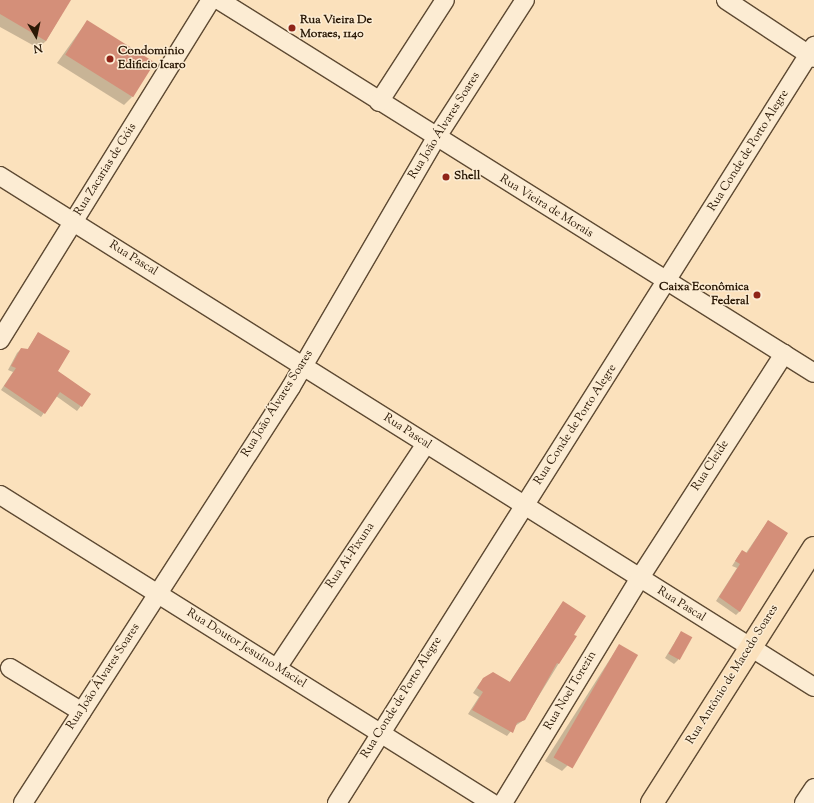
<!DOCTYPE html>
<html>
<head>
<meta charset="utf-8">
<style>
	body { margin:0 }
	#map { position:relative; width:814px; height:803px; overflow:hidden; background:#fbe1bc; font-family:"Sorts Mill Goudy",serif }
	div>[style] { position:absolute }
	.shadow>* { inset:0; background:#0003 }
	.building>* { inset:0; background:#d48f79; transform-origin:0 0 }
	.roads { filter:drop-shadow(1px 0 #5e4a33) drop-shadow(-1px 0 #5e4a33) drop-shadow(0 1px #5e4a33) drop-shadow(0 -1px #5e4a33) }
	.minor>* { height:18px; margin:-9px; padding:0 9px; transform-origin:9px; border-radius:9px; background:#fcecd3 }
	.major>* { height:22px; margin:-11px; padding:0 11px; transform-origin:11px; border-radius:11px; background:#fbe1bc }
	.dots>* { width:11px; height:11px; translate:-50% -50%; box-sizing:border-box; border:2px solid #fcecd3; border-radius:50% }
	span { translate:-50% -50%; white-space:nowrap; text-align:center; line-height:1.15; -webkit-text-stroke:3px #fcecd3; paint-order:stroke }
	.poi-label { font-size:12px; color:#2a1805; font-weight:700 }
	.left { translate:0 -50%; text-align:left }
	.right { translate:-100% -50%; text-align:right }
	.street-label { font-size:12px; color:#2a1805 }
	.north { position:absolute; left:16px; top:16px; width:40px; height:40px; -webkit-text-stroke:3px #fcecd3; paint-order:stroke; rotate:171deg; font-size:11px; font-weight:700; line-height:16px; text-align:center; color:#2a1805 }
	.north::after { content:''; display:block; margin:auto; width:14px; height:18px; background:#2a1805; clip-path:polygon(50% 0,100% 100%,50% 72%,0 100%) }
</style>
</head>
<body>
<div id="map">
	<div class="shadow">
		<div style="clip-path:polygon(0 0,70px 0,46px 41px,38px 48px,0 27px)"></div>
		<div style="clip-path:polygon(87px 21px,132px 97px,124px 105px,57px 63px)"></div>
		<div style="clip-path:polygon(38px 333px,57px 371px,90px 394px,77px 411px,56px 396px,41px 417px,1px 390px,13px 372px,8px 370px,17px 353px,21px 349px,27px 350px)"></div>
		<div style="clip-path:polygon(768px 521px,740px 611px,736px 615px,716px 601px,737px 568px,732px 566px,739px 555px,746px 553px)"></div>
		<div style="clip-path:polygon(563px 602px,575px 637px,524px 720px,515px 726px,507px 736px,468px 714px,479px 697px,473px 693px,479px 684px,483px 679px,509px 683px)"></div>
		<div style="clip-path:polygon(681px 632px,678px 660px,674px 664px,665px 658px)"></div>
		<div style="clip-path:polygon(619px 645px,568px 765px,562px 771px,545px 761px)"></div>
	</div>
	<div class="building">
		<div style="clip-path:polygon(0 0,71px 0,46px 41px,0 14px)"></div>
		<div style="left:87px;top:20px;width:80px;height:41px;rotate:32deg"></div>
		<div style="clip-path:polygon(38px 332px,70px 351px,58px 371px,91px 394px,82px 407px,60px 392px,45px 414px,4px 386px,16px 368px,11px 366px,21px 348px,28px 349px)"></div>
		<div style="clip-path:polygon(768px 520px,788px 533px,740px 612px,719px 597px,740px 564px,735px 561px,742px 550px,747px 553px)"></div>
		<div style="clip-path:polygon(563px 601px,586px 616px,574px 635px,577px 636px,559px 664px,557px 663px,525px 720px,517px 723px,513px 733px,472px 710px,483px 692px,477px 688px,483px 678px,493px 672px,510px 682px)"></div>
		<div style="left:681px;top:631px;width:13px;height:26px;rotate:29deg"></div>
		<div style="left:619px;top:644px;width:22px;height:131px;rotate:30deg"></div>
	</div>
	<div class="roads">
		<div class="minor">
			<div style="left:219px;top:0;width:702px;rotate:32.08deg"></div>
			<div style="left:726px;top:0;width:105px;rotate:33.4deg"></div>
			<div style="left:379px;top:102px;width:121px;rotate:-57.1deg"></div>
			<div style="left:0;top:176px;width:961px;rotate:32.12deg"></div>
			<div style="left:0;top:340px;width:400px;rotate:-58.2deg"></div>
			<div style="left:0;top:495px;width:580px;rotate:32.05deg"></div>
			<div style="left:10px;top:668px;width:84px;rotate:31.4deg"></div>
			<div style="left:277px;top:668px;width:269px;rotate:-56.4deg"></div>
			<div style="left:23px;top:803px;width:495px;rotate:-57.2deg"></div>
			<div style="left:291px;top:387px;width:288px;rotate:-59.8deg"></div>
			<div style="left:436px;top:138px;width:164px;rotate:-57.2deg"></div>
			<div style="left:337px;top:803px;width:895px;rotate:-57.78deg"></div>
			<div style="left:503px;top:803px;width:262px;rotate:-58.7deg"></div>
			<div style="left:639px;top:579px;width:268px;rotate:-57.2deg"></div>
			<div style="left:804px;top:803px;width:18px;rotate:-56deg"></div>
		</div>
		<div class="major">
			<div style="left:652px;top:803px;width:302px;rotate:-57.6deg"></div>
		</div>
	</div>
	<div class="dots">
		<div style="left:292px;top:28px;background:#8f2418"></div>
		<div style="left:110px;top:59px;background:#8f2418"></div>
		<div style="left:446px;top:177px;background:#8f2418"></div>
		<div style="left:757px;top:295px;background:#8f2418"></div>
	</div>
	<div class="poi-label">
		<span class="left" style="left:300px;top:28px">Rua Vieira De<br>Moraes, 1140</span>
		<span class="left" style="left:118px;top:59px">Condominio<br>Edificio Icaro</span>
		<span class="left" style="left:454px;top:177px">Shell</span>
		<span class="right" style="left:749px;top:295px">Caixa Econômica<br>Federal</span>
	</div>
	<div class="street-label">
		<span style="left:445px;top:126px;rotate:-58deg">Rua João Álvares Soares</span>
		<span style="left:749px;top:151px;rotate:-58deg">Rua Conde de Porto Alegre</span>
		<span style="left:106px;top:170px;rotate:-58deg">Rua Zacarias de Góis</span>
		<span style="left:546px;top:207px;rotate:32deg">Rua Vieira de Morais</span>
		<span style="left:133px;top:259px;rotate:32deg">Rua Pascal</span>
		<span style="left:278px;top:404px;rotate:-58deg">Rua João Álvares Soares</span>
		<span style="left:576px;top:425px;rotate:-57deg">Rua Conde de Porto Alegre</span>
		<span style="left:407px;top:432px;rotate:33deg">Rua Pascal</span>
		<span style="left:711px;top:466px;rotate:-57deg">Rua Cleide</span>
		<span style="left:351px;top:556px;rotate:-56deg">Rua Ai-Pixuna</span>
		<span style="left:681px;top:605px;rotate:32deg">Rua Pascal</span>
		<span style="left:246px;top:649px;rotate:32deg">Rua Doutor Jesuíno Maciel</span>
		<span style="left:733px;top:675px;rotate:-58deg">Rua Antônio de Macedo Soares</span>
		<span style="left:104px;top:677px;rotate:-57deg">Rua João Álvares Soares</span>
		<span style="left:571px;top:691px;rotate:-59deg">Rua Noel Torezin</span>
		<span style="left:402px;top:698px;rotate:-58deg">Rua Conde de Porto Alegre</span>
	</div>
	<div class="north">N</div>
</div>
</body>
</html>
